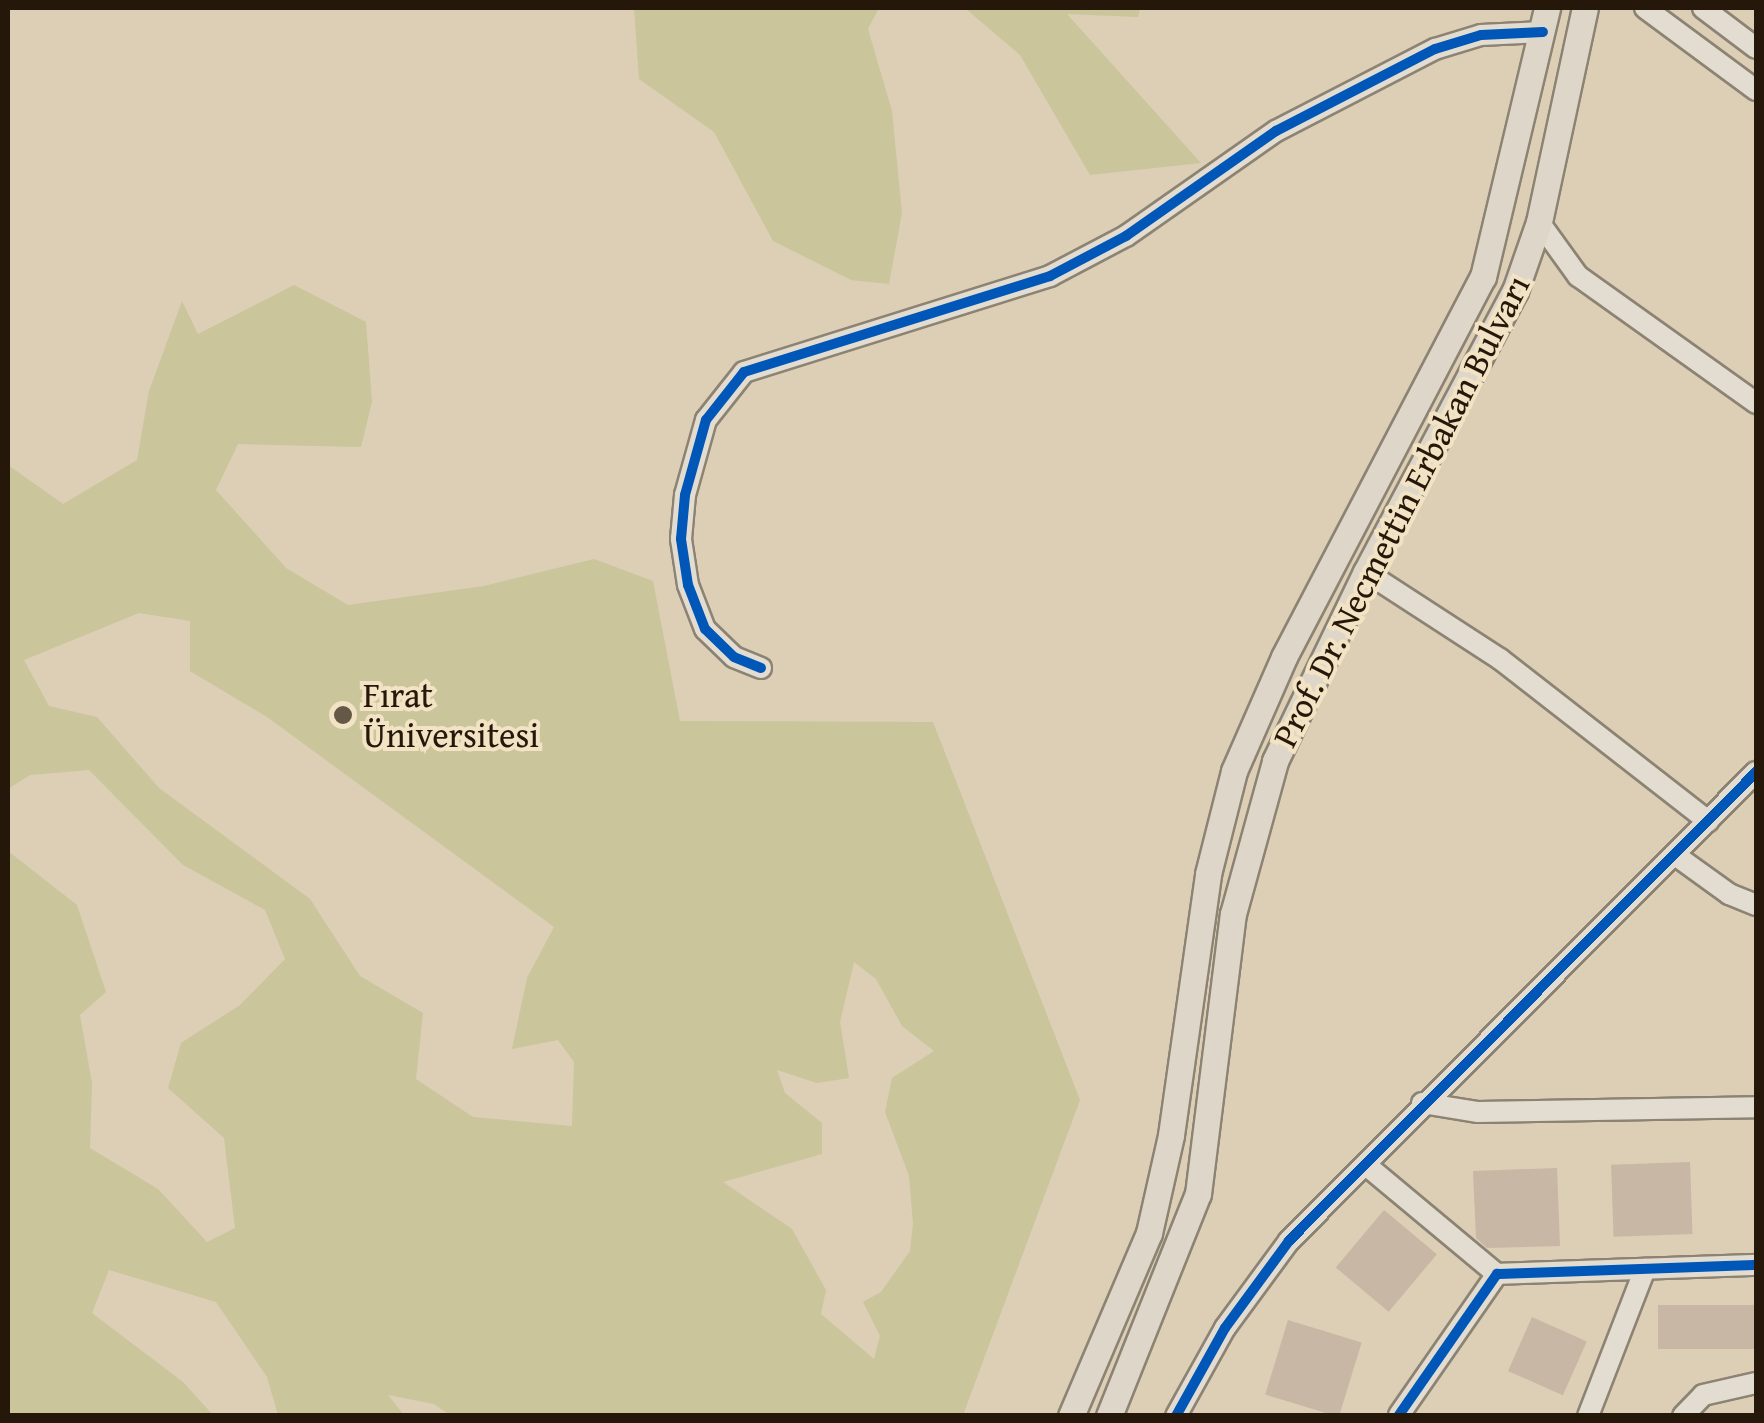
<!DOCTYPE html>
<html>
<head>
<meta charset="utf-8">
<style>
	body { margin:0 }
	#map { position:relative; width:1764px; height:1423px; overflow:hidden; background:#dccfb6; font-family:"Gentium Book Plus",serif }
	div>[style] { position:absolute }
	.green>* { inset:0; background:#cac59a }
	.building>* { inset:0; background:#c7b7a4; transform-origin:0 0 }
	.roads { filter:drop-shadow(2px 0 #8c8373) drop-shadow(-2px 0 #8c8373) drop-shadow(0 2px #8c8373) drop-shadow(0 -2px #8c8373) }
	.minor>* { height:20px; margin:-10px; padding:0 10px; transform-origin:10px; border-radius:10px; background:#e3dcd0 }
	.major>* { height:25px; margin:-12.5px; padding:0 12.5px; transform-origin:12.5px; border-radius:12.5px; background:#ded6c8 }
	.cycleway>* { height:10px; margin:-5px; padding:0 5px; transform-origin:5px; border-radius:5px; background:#0057b8 }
	.dots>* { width:28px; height:28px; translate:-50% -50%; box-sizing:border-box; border:5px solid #f3e3c5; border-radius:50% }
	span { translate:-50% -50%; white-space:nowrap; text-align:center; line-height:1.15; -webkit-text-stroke:8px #f3e3c5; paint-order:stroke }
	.street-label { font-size:35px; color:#25180a }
	.poi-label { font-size:35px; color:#25180a }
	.left { translate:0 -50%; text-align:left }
	.frame { position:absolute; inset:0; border:10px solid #25180a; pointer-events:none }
</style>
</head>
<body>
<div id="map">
	<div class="green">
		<div style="clip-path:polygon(634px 8px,879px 8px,868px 29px,892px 111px,902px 213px,889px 284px,851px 280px,773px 241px,714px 132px,639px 79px)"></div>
		<div style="clip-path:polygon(965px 8px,1140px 8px,1138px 17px,1067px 14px,1201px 163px,1090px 175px,1020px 55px)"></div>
		<div style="clip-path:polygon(evenodd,294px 285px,366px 322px,372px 402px,361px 447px,238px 444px,216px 490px,286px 568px,348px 605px,484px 586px,594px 559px,653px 581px,680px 721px,933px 722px,1080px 1100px,963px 1415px,451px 1416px,434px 1404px,388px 1395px,404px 1415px,278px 1415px,267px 1377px,216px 1302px,109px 1270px,92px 1313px,183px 1382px,213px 1415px,8px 1415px,8px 851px,77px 905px,106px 992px,80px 1015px,92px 1083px,90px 1148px,158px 1189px,207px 1242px,235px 1228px,224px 1138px,168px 1088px,181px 1043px,240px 1005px,285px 959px,265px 910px,183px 865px,89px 770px,30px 775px,8px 789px,8px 465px,63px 504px,137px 460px,149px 391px,182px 301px,198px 334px,294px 285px,139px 613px,190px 621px,190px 671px,267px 717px,554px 927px,527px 978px,512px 1049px,558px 1040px,574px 1062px,572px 1126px,473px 1117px,416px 1079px,423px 1013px,360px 976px,310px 899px,159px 788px,97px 717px,49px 706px,24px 660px,139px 613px,294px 285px,854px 962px,876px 979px,902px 1026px,934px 1051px,892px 1078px,885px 1112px,909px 1176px,913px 1224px,910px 1251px,881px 1292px,863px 1302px,880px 1336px,874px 1359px,821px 1314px,826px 1290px,792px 1229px,723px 1182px,822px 1154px,822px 1123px,785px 1093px,777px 1070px,817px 1083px,849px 1078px,840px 1022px,854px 962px)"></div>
	</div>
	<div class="building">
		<div style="left:1690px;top:1162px;width:72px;height:79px;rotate:88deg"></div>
		<div style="clip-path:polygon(1557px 1168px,1560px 1246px,1487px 1248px,1476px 1238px,1473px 1171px)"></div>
		<div style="left:1384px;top:1210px;width:69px;height:75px;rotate:40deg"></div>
		<div style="left:1756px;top:1305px;width:44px;height:98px;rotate:90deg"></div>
		<div style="left:1532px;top:1317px;width:60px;height:59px;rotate:24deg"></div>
		<div style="left:1288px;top:1320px;width:77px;height:78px;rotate:17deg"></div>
	</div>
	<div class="roads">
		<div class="minor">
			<div style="left:1645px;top:8px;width:138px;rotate:36.5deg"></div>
			<div style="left:1703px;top:8px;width:66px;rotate:37deg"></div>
			<div style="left:1539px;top:222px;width:67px;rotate:54.2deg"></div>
			<div style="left:1578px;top:276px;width:219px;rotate:35.5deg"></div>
			<div style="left:1366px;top:572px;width:160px;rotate:33deg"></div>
			<div style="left:1500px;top:659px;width:264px;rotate:37.9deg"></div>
			<div style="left:761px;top:668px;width:29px;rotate:-158deg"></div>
			<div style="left:734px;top:657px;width:40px;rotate:-136deg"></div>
			<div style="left:705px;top:629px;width:47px;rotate:-111.1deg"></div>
			<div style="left:688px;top:585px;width:47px;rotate:-98.7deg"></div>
			<div style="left:681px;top:539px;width:44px;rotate:-84.8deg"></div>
			<div style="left:685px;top:495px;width:78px;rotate:-74.4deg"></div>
			<div style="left:706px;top:420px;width:61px;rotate:-51.6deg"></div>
			<div style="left:744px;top:372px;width:321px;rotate:-17.4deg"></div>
			<div style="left:1050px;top:276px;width:86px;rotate:-27.8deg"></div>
			<div style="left:1126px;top:236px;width:183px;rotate:-35deg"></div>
			<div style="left:1276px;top:131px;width:179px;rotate:-27.3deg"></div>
			<div style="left:1435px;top:49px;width:48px;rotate:-16.9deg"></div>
			<div style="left:1481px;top:35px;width:62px;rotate:-2.8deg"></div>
			<div style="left:1675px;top:855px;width:67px;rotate:35.8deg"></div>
			<div style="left:1729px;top:894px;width:29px;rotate:22deg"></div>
			<div style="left:1422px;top:1103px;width:57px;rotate:9.1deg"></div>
			<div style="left:1478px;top:1112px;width:278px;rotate:-1deg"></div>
			<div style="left:1366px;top:1165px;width:170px;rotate:39.8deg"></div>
			<div style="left:1399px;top:1415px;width:172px;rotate:-55.2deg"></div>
			<div style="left:1497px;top:1274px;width:259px;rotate:-2deg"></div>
			<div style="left:1176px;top:1416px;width:101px;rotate:-60.9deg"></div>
			<div style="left:1225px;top:1328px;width:108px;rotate:-53.7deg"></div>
			<div style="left:1289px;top:1241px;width:662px;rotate:-45.12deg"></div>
			<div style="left:1588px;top:1416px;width:158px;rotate:-68.8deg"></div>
			<div style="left:1683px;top:1416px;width:29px;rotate:-46deg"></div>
			<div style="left:1703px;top:1395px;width:54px;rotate:-12.8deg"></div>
		</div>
		<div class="major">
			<div style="left:1071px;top:1416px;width:199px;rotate:-66.9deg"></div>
			<div style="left:1149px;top:1233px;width:100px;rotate:-77.3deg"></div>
			<div style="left:1171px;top:1135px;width:264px;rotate:-81.9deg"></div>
			<div style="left:1208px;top:874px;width:106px;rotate:-75.8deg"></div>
			<div style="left:1234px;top:771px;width:124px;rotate:-66.3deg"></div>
			<div style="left:1284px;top:657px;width:429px;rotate:-62.4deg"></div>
			<div style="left:1483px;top:277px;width:277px;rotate:-76.6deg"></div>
			<div style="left:1109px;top:1416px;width:239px;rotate:-68.2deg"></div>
			<div style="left:1198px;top:1194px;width:282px;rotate:-82.9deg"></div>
			<div style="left:1233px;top:914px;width:159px;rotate:-74.6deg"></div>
			<div style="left:1275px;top:761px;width:210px;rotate:-64.3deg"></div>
			<div style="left:1366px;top:572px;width:318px;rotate:-62.1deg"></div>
			<div style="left:1515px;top:291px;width:73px;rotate:-70.8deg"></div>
			<div style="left:1539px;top:222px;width:219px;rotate:-77.9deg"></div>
		</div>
	</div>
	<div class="cycleway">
		<div style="left:761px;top:668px;width:29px;rotate:-158deg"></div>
		<div style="left:734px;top:657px;width:40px;rotate:-136deg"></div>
		<div style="left:705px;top:629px;width:47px;rotate:-111.1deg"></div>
		<div style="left:688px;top:585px;width:47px;rotate:-98.7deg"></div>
		<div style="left:681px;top:539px;width:44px;rotate:-84.8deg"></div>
		<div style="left:685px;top:495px;width:78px;rotate:-74.4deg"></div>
		<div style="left:706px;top:420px;width:61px;rotate:-51.6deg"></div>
		<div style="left:744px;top:372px;width:321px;rotate:-17.4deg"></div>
		<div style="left:1050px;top:276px;width:86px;rotate:-27.8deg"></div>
		<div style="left:1126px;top:236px;width:183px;rotate:-35deg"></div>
		<div style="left:1276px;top:131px;width:179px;rotate:-27.3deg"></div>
		<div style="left:1435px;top:49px;width:48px;rotate:-16.9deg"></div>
		<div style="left:1481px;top:35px;width:62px;rotate:-2.8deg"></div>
		<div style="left:1399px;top:1415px;width:172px;rotate:-55.2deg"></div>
		<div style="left:1497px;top:1274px;width:259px;rotate:-2deg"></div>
		<div style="left:1176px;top:1416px;width:101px;rotate:-60.9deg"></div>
		<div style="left:1225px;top:1328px;width:108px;rotate:-53.7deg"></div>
		<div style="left:1289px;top:1241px;width:662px;rotate:-45.12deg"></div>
	</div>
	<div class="dots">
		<div style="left:343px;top:715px;background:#655846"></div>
	</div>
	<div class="street-label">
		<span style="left:1401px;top:511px;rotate:-63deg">Prof. Dr. Necmettin Erbakan Bulvarı</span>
	</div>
	<div class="poi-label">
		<span class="left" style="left:363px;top:715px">Fırat<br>Üniversitesi</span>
	</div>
	<div class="frame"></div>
</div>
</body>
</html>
